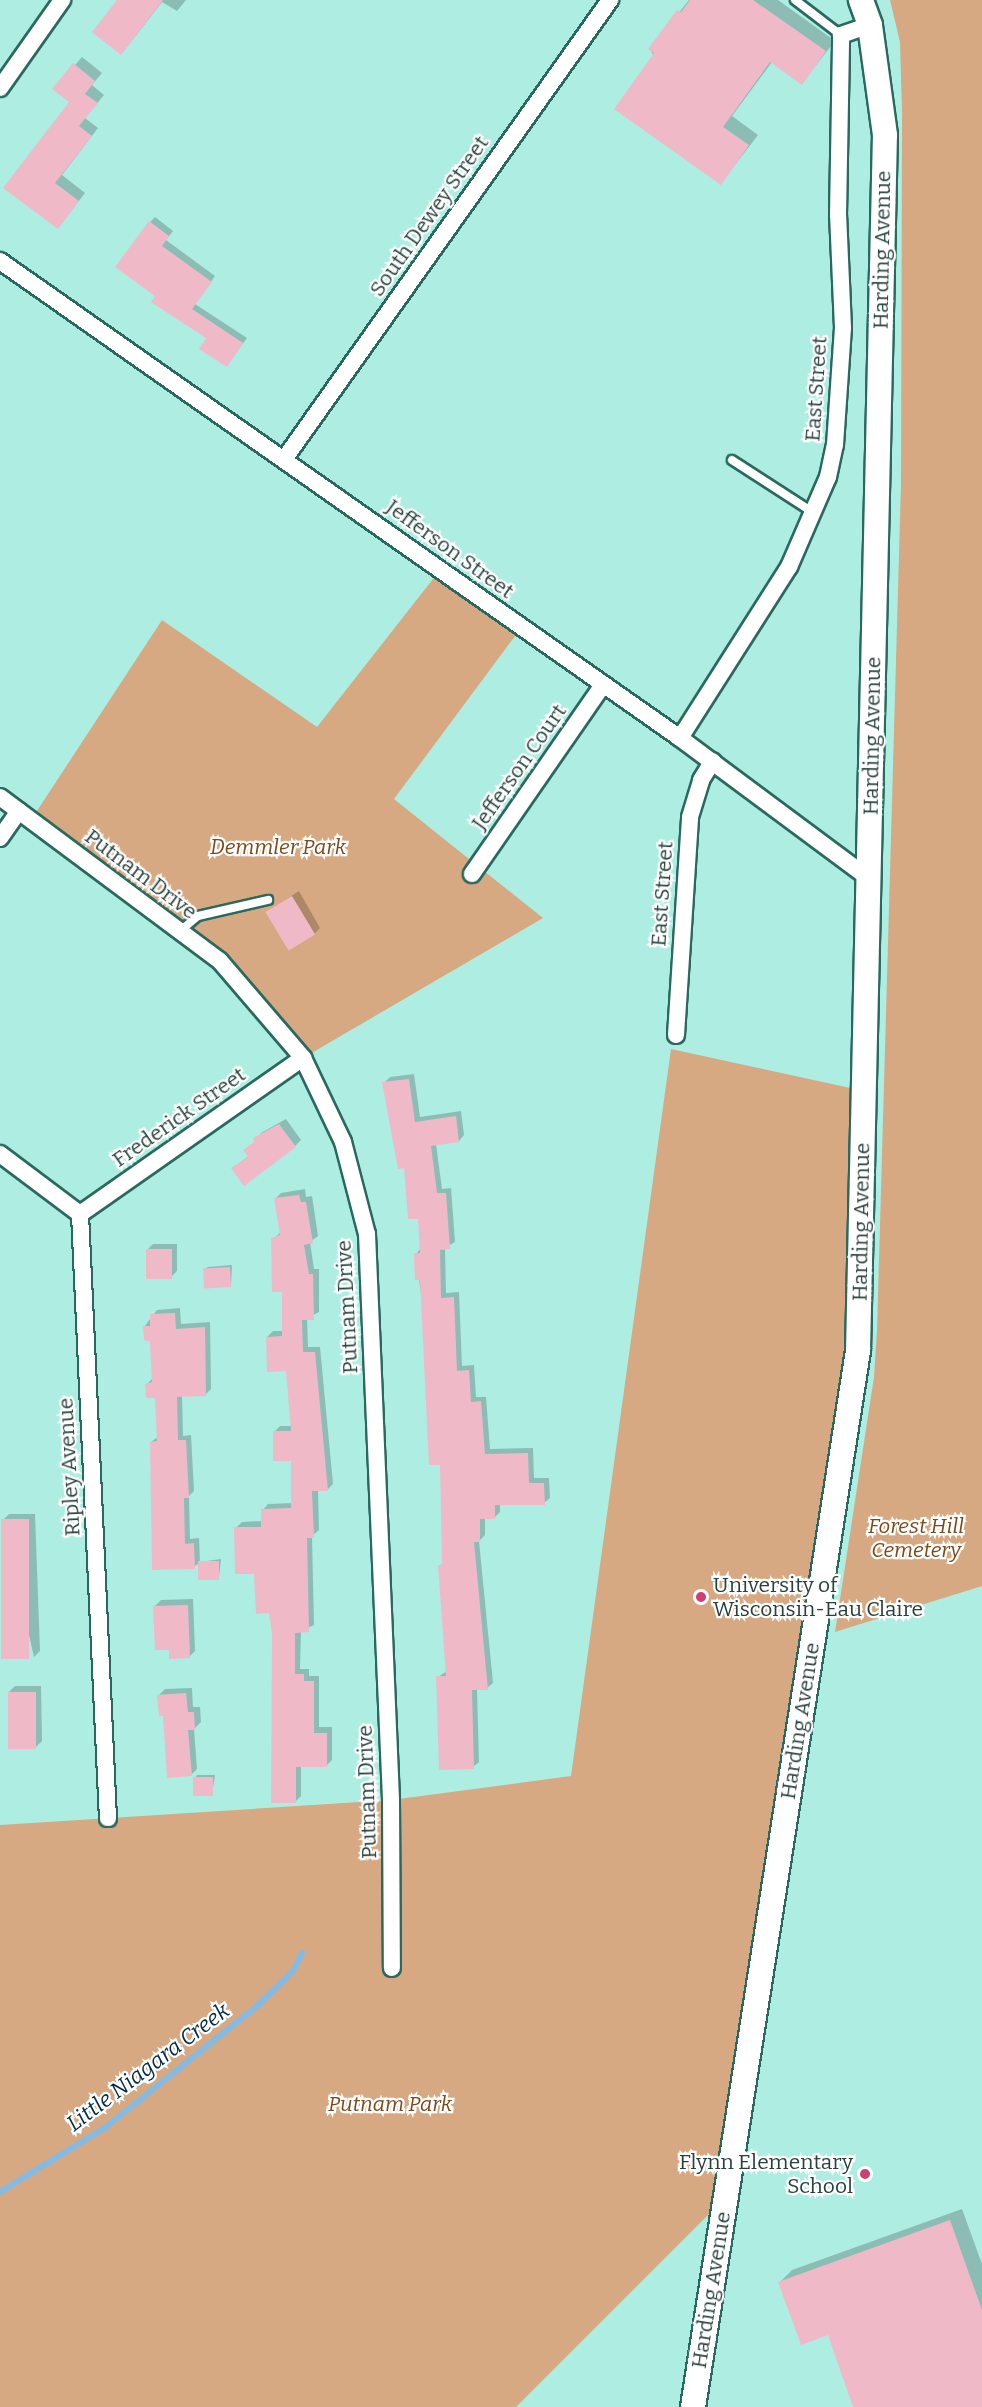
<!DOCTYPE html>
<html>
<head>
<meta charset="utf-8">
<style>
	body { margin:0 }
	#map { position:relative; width:982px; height:2407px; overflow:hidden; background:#aeede1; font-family:Bitter,serif }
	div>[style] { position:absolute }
	.green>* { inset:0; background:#d7a982 }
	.shadow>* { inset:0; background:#0003 }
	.stream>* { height:6px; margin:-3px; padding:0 3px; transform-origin:3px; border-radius:3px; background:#83bbe4 }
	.building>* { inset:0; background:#f0b9c8; transform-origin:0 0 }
	.roads { filter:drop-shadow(2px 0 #2a695f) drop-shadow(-2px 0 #2a695f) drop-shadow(0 2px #2a695f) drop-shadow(0 -2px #2a695f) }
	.lane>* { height:8px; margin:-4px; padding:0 4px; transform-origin:4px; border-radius:4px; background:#fff }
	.street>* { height:16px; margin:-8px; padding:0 8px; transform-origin:8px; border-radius:8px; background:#fff }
	.secondary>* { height:24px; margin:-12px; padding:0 12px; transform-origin:12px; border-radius:12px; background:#fff }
	.dots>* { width:16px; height:16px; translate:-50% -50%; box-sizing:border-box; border:3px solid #fff; border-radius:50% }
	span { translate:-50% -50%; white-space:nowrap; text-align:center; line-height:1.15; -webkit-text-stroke:4.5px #fff; paint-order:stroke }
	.street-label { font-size:21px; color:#28413d }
	.park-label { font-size:21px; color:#7b4a1a; font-style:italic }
	.poi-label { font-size:21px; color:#28413d }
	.left { translate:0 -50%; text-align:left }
	.right { translate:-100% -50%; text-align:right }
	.water-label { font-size:22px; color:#002e49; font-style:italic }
</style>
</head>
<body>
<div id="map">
	<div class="green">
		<div style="clip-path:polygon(890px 0,982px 0,982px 1586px,835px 1632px,874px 1377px,877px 1331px,901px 484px,902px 113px,900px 42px)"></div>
		<div style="clip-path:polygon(440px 570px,521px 628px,394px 799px,543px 918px,303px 1058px,220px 961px,31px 820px,162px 620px,317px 727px)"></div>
		<div style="clip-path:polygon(671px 1049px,864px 1091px,858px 1351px,726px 2197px,516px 2407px,0 2407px,0 1825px,391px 1800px,571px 1776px)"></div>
	</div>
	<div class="shadow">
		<div style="clip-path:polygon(120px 0,186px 0,177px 11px,162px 2px,127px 47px)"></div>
		<div style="clip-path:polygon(689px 0,778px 0,835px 41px,802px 83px,772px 62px,732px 116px,758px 135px,721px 183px,650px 49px)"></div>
		<div style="clip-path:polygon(82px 57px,102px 73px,92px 85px,104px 95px,85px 118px,98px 128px,62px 175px,85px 193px,65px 219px,5px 188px,71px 102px,55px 88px)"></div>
		<div style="clip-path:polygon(155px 217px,173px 231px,166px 240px,215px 276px,195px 304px,247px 338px,227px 365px,208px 338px,157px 296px,150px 222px)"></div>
		<div style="clip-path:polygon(299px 891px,320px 928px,314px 934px,267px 912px)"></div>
		<div style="clip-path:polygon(414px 1074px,420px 1117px,461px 1111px,464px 1135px,459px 1141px,436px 1144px,442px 1189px,451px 1188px,455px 1242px,445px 1248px,446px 1293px,459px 1292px,462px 1366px,474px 1365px,476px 1397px,486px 1397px,490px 1449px,533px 1448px,534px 1478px,549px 1478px,550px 1498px,544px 1503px,500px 1504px,500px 1512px,494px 1518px,485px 1518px,485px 1535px,479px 1541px,493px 1683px,487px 1688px,477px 1689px,479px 1762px,473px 1767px,438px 1677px,447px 1671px,440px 1566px,444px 1562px,442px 1463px,416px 1254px,421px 1248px,420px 1217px,384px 1083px,390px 1077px)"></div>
		<div style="clip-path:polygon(286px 1119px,301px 1140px,295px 1146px,239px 1163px,249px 1156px,261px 1133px)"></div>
		<div style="clip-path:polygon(305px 1189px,306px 1197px,312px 1196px,318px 1236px,310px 1242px,314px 1269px,319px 1269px,319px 1312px,307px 1318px,308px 1347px,320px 1347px,333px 1484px,327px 1490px,318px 1490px,319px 1530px,312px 1536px,314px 1625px,301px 1631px,300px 1669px,309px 1669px,309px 1676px,319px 1676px,319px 1727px,332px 1727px,332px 1760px,326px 1766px,301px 1766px,301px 1796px,295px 1802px,270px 1612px,236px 1528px,242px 1522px,263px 1521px,263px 1510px,268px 1504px,293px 1503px,292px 1459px,274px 1432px,280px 1426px,292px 1426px,287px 1370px,267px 1337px,273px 1331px,284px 1331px,283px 1291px,273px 1239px,281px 1232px,275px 1199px,281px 1193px)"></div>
		<div style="clip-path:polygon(153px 1244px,177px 1244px,177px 1271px,171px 1277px,147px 1268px,147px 1250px)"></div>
		<div style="clip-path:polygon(232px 1265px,231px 1286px,205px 1269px,208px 1267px)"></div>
		<div style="clip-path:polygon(180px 1308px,181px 1324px,210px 1322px,211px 1389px,206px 1394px,182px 1395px,183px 1436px,191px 1435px,194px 1491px,189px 1496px,190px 1539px,199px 1538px,200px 1562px,221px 1559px,219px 1577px,200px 1578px,200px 1562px,194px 1567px,154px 1569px,151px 1442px,158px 1437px,156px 1396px,147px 1396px,147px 1384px,153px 1378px,152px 1341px,145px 1339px,144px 1327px,157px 1310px)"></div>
		<div style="clip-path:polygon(9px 1514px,35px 1514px,40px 1651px,34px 1657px,3px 1520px)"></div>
		<div style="clip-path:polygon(193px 1599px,195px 1651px,189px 1657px,170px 1648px,155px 1606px,161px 1600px)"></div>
		<div style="clip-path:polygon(15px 1686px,41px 1686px,42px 1741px,36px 1747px,9px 1692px)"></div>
		<div style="clip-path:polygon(192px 1688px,193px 1707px,200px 1707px,201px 1722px,194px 1729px,197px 1769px,191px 1775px,159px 1695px,165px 1689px)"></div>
		<div style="clip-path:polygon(197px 1775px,215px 1775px,212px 1794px,195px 1778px)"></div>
		<div style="clip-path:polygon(962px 2209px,982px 2264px,982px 2407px,855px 2407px,828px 2333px,780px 2282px,792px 2270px)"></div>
	</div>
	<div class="stream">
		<div style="left:0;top:2192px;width:124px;rotate:-31.5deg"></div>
		<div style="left:106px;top:2127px;width:193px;rotate:-38.7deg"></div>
		<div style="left:257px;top:2006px;width:50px;rotate:-44.2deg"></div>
		<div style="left:293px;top:1971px;width:20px;rotate:-63deg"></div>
	</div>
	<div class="building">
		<div style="clip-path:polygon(117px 0,163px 0,121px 55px,92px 32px)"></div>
		<div style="clip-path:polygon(690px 0,753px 0,826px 51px,802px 85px,770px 62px,723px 127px,749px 145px,721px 185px,614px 109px,654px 53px,648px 49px,677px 10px,681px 12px)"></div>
		<div style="clip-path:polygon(73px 63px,95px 81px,85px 94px,98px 103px,79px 126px,92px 136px,55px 183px,79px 201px,58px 229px,3px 188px,69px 102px,52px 89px)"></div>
		<div style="clip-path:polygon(149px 221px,169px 236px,162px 246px,212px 282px,192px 309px,243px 343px,227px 367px,199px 349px,206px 338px,151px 302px,155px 296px,115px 267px)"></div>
		<div style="left:292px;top:896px;width:45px;height:31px;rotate:59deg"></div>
		<div style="clip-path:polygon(409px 1079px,415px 1122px,456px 1116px,459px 1142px,431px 1146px,437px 1193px,446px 1193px,450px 1249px,440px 1250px,441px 1298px,454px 1297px,457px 1371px,469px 1370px,471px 1402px,481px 1401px,485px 1454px,528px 1453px,529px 1483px,544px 1483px,545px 1505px,495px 1505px,495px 1519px,480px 1519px,480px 1542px,474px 1542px,488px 1690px,472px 1690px,474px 1769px,439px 1770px,436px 1676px,446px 1676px,438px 1565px,442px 1565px,440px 1465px,429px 1465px,420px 1280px,415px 1280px,414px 1253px,420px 1253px,418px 1219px,408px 1219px,404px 1168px,398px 1169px,382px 1082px)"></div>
		<div style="clip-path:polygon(279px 1124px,296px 1147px,244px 1186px,231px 1168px,248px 1157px,243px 1150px,254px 1142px,253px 1138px)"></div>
		<div style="clip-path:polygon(299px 1195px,301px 1202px,306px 1202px,313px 1243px,304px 1245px,309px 1274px,313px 1274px,314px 1320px,302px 1320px,303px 1352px,315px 1352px,328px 1491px,312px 1491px,314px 1538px,307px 1538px,309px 1632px,295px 1633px,295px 1674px,304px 1674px,304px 1681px,314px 1681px,314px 1733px,327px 1733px,327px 1767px,296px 1767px,296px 1803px,271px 1803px,272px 1634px,269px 1613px,256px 1614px,254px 1574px,235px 1574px,234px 1527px,261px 1527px,261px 1509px,291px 1508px,291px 1461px,273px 1461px,273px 1431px,291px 1431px,286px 1371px,267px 1372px,266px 1337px,282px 1336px,282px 1292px,272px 1292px,271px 1238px,280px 1235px,274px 1198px)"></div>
		<div style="left:146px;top:1249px;width:26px;height:30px"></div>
		<div style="left:230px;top:1267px;width:20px;height:27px;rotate:87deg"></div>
		<div style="clip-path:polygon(175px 1313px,176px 1329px,205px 1327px,206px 1396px,177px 1397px,178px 1440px,186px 1440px,189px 1498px,184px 1498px,185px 1544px,194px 1543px,195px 1569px,152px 1570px,150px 1442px,157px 1441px,155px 1398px,146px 1398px,145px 1384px,152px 1382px,150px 1342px,144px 1340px,143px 1326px,150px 1326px,150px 1314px)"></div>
		<div style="left:1px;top:1519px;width:28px;height:140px"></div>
		<div style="left:198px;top:1561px;width:21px;height:19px"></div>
		<div style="clip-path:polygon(188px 1605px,190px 1658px,169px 1659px,169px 1650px,155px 1650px,153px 1606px)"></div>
		<div style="left:8px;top:1692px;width:28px;height:57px"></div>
		<div style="clip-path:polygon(186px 1693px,188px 1712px,194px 1712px,195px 1730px,188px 1730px,192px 1776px,167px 1778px,163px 1716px,159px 1716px,157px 1695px)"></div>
		<div style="left:193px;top:1777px;width:20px;height:19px"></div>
		<div style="clip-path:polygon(950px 2220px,982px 2310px,982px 2407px,853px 2407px,828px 2335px,801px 2345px,778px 2282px)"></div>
	</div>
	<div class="roads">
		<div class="lane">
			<div style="left:795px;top:0;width:58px;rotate:37.3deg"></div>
			<div style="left:732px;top:460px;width:98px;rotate:32.9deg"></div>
			<div style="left:180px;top:931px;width:23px;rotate:-40deg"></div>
			<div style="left:198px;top:916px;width:72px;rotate:-12.9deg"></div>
		</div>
		<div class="street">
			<div style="left:0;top:88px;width:108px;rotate:-54.8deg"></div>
			<div style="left:0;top:261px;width:831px;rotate:35.05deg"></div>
			<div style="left:680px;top:738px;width:237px;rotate:36.6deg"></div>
			<div style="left:285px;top:458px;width:562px;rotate:-54.64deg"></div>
			<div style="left:680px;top:738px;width:203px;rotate:-57.5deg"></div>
			<div style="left:789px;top:567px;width:98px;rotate:-66.6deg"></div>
			<div style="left:828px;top:477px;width:33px;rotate:-78deg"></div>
			<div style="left:835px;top:445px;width:117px;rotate:-86.1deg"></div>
			<div style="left:843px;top:328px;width:113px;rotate:-92.5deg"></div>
			<div style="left:838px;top:215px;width:180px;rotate:-89deg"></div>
			<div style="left:841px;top:35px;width:31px;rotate:-19deg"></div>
			<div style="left:0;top:797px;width:274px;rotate:36.7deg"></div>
			<div style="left:220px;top:961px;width:128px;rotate:49.4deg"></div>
			<div style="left:303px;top:1058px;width:93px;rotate:64.5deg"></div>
			<div style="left:343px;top:1142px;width:95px;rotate:75.4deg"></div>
			<div style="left:367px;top:1234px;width:567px;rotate:87.57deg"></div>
			<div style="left:391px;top:1800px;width:168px;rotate:89.7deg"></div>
			<div style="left:0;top:838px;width:33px;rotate:-55deg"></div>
			<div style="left:472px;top:874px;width:229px;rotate:-55.3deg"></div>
			<div style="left:676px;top:1035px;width:218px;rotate:-86.3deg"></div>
			<div style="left:690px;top:817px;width:39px;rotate:-73deg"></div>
			<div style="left:701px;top:780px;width:22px;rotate:-58deg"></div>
			<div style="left:0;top:1154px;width:100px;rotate:36.9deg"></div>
			<div style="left:80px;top:1214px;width:605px;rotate:87.35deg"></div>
			<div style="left:80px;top:1214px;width:272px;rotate:-35deg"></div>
		</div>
		<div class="secondary">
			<div style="left:693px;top:2407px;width:1069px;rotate:-81.12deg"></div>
			<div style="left:858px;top:1351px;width:1216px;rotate:-88.73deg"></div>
			<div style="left:885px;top:135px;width:111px;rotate:-97.8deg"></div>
			<div style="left:870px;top:25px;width:27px;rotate:-110deg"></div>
		</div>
	</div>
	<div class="dots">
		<div style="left:701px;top:1597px;background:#cc4075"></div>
		<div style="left:865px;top:2174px;background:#cc4075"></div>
	</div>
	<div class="street-label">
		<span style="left:429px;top:216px;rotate:-55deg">South Dewey Street</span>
		<span style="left:882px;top:250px;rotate:-89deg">Harding Avenue</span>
		<span style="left:816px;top:389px;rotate:-86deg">East Street</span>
		<span style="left:450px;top:549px;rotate:36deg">Jefferson Street</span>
		<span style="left:872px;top:736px;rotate:-89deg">Harding Avenue</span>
		<span style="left:519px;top:767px;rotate:-55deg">Jefferson Court</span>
		<span style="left:141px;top:874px;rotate:37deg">Putnam Drive</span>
		<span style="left:662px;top:894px;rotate:-86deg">East Street</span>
		<span style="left:179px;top:1117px;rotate:-35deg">Frederick Street</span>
		<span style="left:861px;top:1222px;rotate:-89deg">Harding Avenue</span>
		<span style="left:347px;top:1307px;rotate:-93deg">Putnam Drive</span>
		<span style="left:69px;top:1467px;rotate:-93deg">Ripley Avenue</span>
		<span style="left:800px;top:1721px;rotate:-81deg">Harding Avenue</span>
		<span style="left:367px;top:1792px;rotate:-92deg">Putnam Drive</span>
		<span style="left:711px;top:2290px;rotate:-81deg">Harding Avenue</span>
	</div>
	<div class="park-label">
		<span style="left:278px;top:847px">Demmler Park</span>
		<span style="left:916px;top:1538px">Forest Hill<br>Cemetery</span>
		<span style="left:390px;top:2104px">Putnam Park</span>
	</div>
	<div class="poi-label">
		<span class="left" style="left:713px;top:1597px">University of<br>Wisconsin-Eau Claire</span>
		<span class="right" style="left:853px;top:2174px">Flynn Elementary<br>School</span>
	</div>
	<div class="water-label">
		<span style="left:148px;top:2067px;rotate:-37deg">Little Niagara Creek</span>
	</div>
</div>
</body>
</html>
